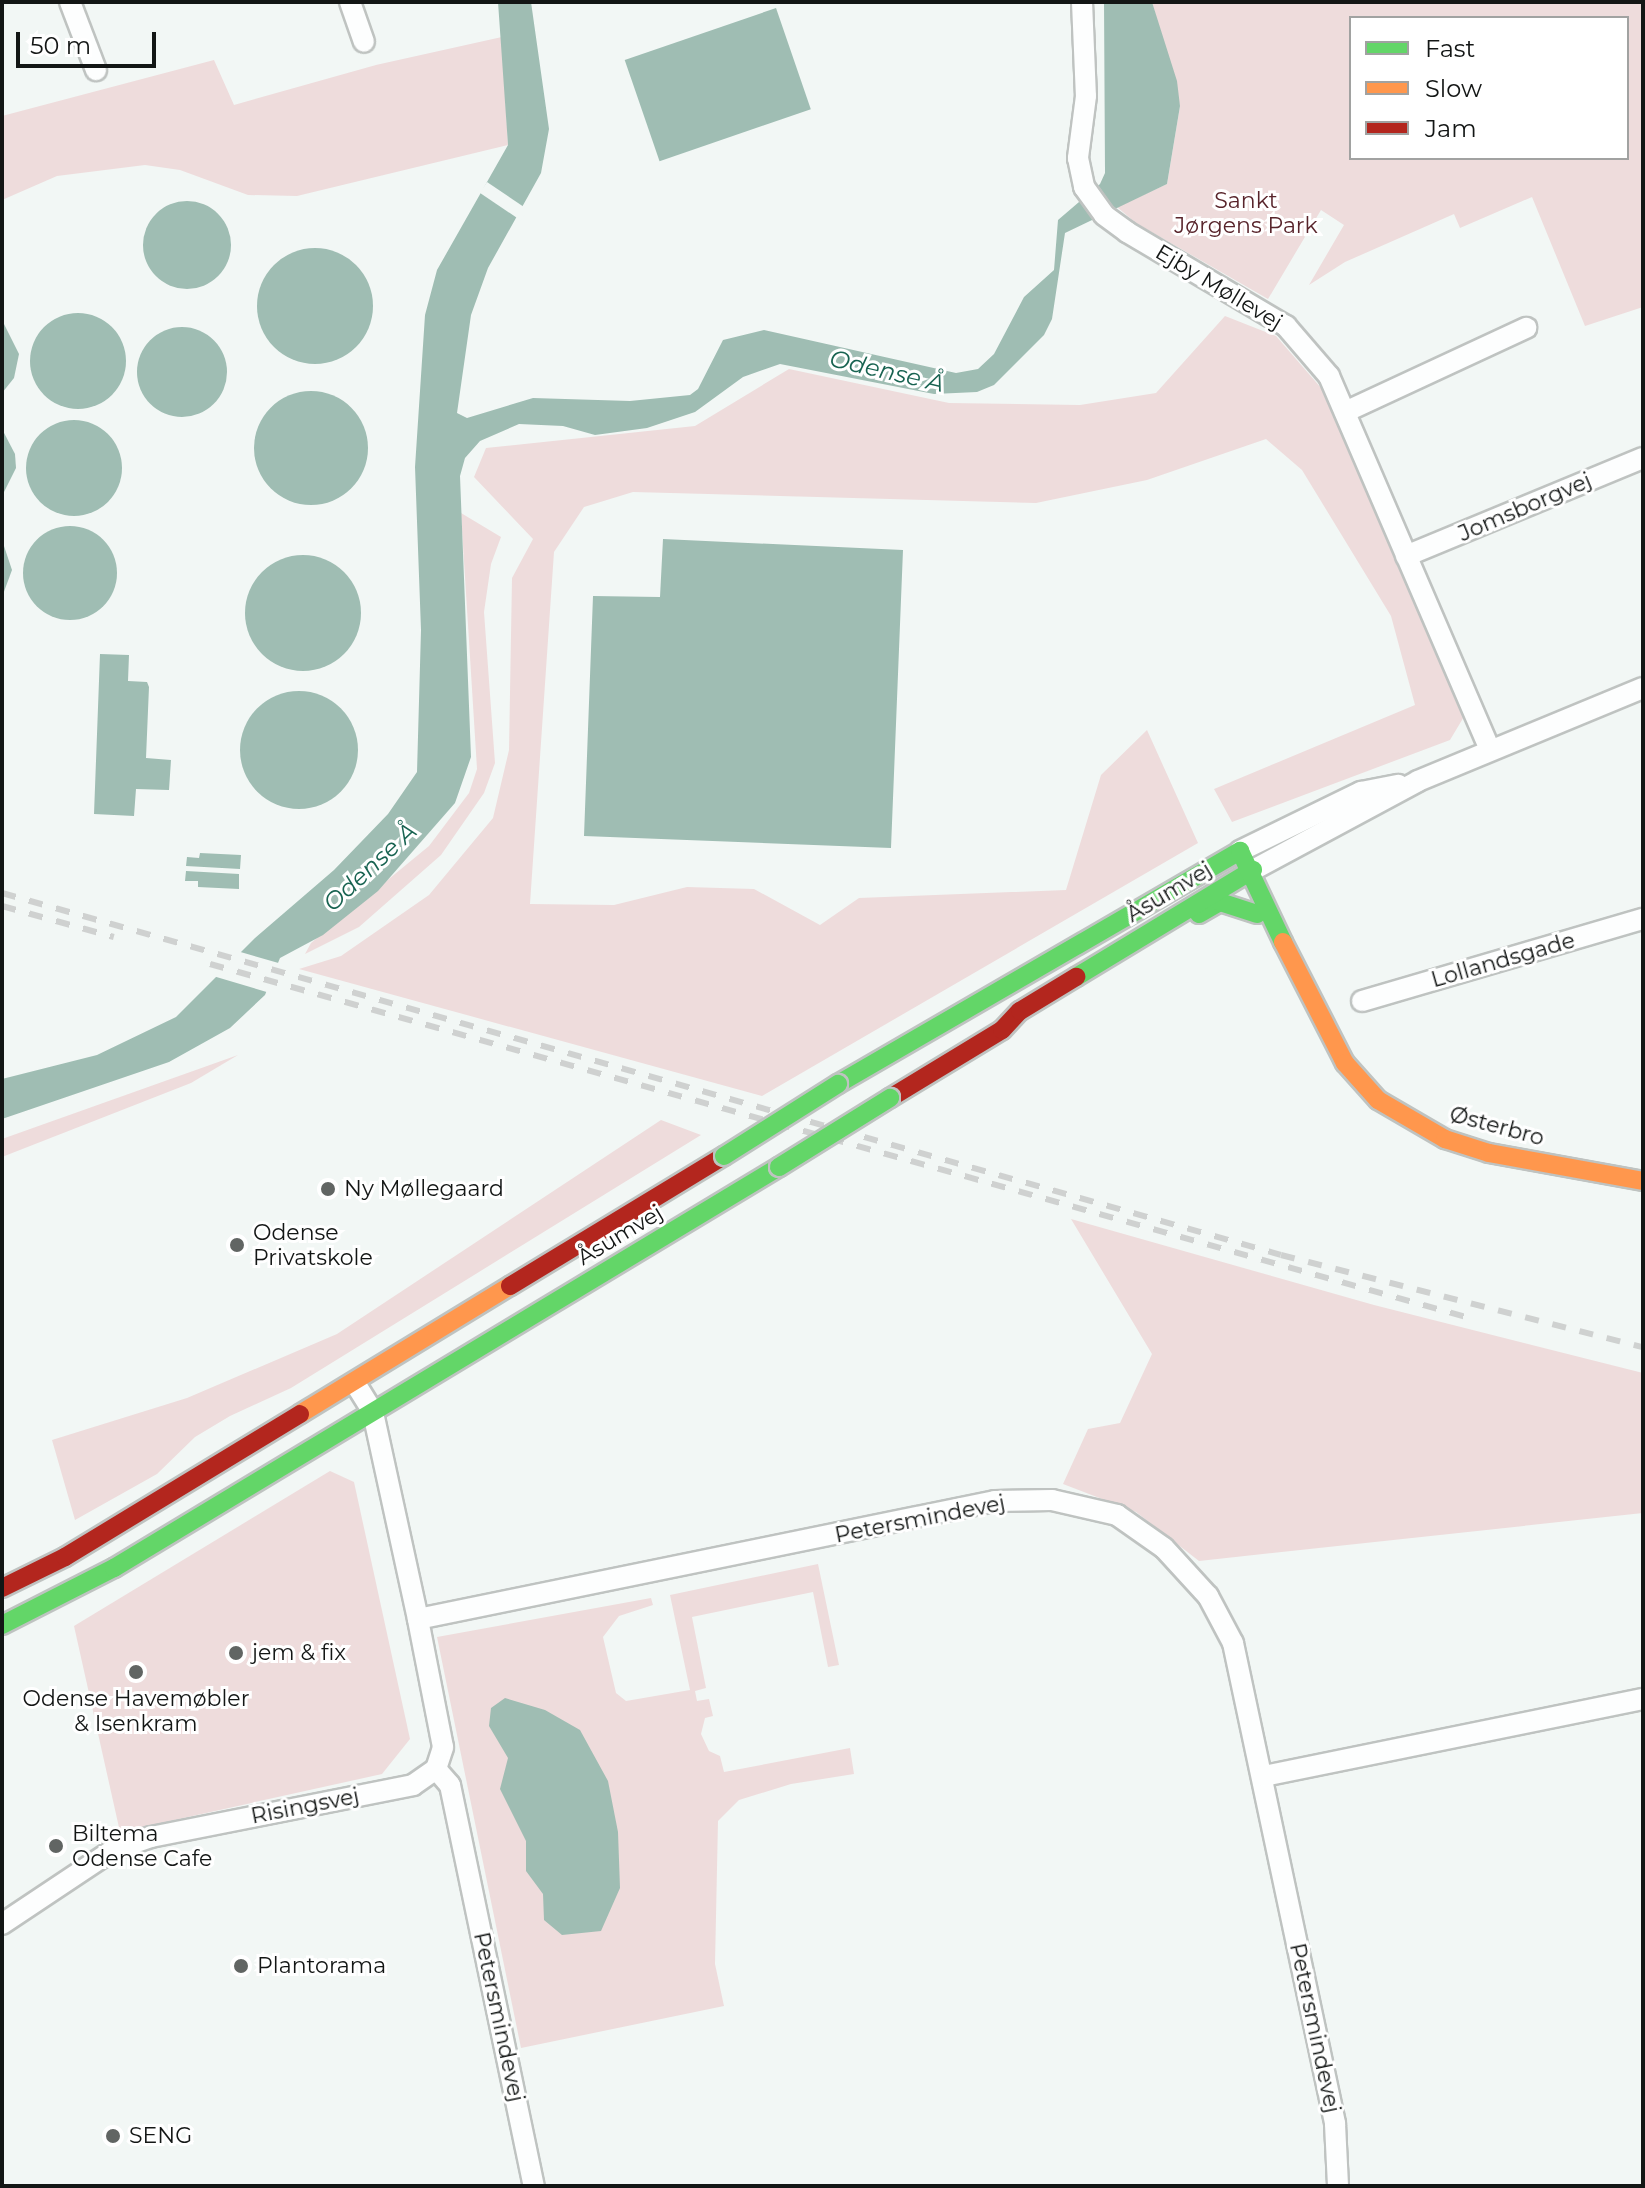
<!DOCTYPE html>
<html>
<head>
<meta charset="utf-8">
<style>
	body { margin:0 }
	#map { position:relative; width:1645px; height:2188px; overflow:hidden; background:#f2f7f5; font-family:Montserrat,sans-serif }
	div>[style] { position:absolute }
	.green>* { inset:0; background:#eedcdc }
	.water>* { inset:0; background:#9fbdb3; transform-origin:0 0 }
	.round { border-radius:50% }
	.pier>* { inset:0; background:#f2f7f5; transform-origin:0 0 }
	.roads { filter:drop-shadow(2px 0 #bfc3c1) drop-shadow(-2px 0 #bfc3c1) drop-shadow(0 2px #bfc3c1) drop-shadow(0 -2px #bfc3c1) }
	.street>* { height:20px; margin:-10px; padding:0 10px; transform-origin:10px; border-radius:10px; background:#fdfefe }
	.fast>* { height:18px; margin:-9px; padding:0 9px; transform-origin:9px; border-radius:9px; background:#63d668 }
	.slow>* { height:18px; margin:-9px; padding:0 9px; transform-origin:9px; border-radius:9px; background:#ff974d }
	.jam>* { height:18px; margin:-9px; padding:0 9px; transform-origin:9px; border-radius:9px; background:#b3261e }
	.rail>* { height:6px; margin-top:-3px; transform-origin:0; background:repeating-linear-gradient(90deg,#cfd1d0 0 14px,transparent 0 28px) }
	.bridges { filter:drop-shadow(2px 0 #bfc3c1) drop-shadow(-2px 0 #bfc3c1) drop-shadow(0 2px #bfc3c1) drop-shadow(0 -2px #bfc3c1) }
	.fast-bridge>* { height:18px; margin:-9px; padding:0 9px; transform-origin:9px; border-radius:9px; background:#63d668 }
	.dots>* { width:22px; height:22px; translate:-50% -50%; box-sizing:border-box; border:4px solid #fff; border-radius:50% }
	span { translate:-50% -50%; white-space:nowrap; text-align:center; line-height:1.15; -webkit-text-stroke:6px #fff; paint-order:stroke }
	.park-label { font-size:22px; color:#58242b }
	.street-label { font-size:22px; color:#131615 }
	.poi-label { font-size:22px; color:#131615 }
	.left { translate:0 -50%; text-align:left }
	.water-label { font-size:24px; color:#186351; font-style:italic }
	.frame { position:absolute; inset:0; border:4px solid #131615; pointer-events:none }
	.legend { position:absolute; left:1349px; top:16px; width:280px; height:144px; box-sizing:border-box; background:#fff; border:2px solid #a1a2a1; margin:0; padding:10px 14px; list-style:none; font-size:24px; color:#131615 }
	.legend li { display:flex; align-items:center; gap:16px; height:40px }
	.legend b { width:40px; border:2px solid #a1a2a1 }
	.scale { position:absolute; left:16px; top:32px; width:140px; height:36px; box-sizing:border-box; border:4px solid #131615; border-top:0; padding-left:10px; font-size:24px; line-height:28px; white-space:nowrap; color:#131615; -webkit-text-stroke:6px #fff; paint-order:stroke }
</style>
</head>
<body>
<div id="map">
	<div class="green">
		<div style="clip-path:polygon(evenodd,1152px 2px,1643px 2px,1643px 307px,1585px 326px,1532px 197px,1460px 228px,1454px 214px,1345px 262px,1309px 285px,1344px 225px,1321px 210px,1268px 299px,1136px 223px,1117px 207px,1167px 184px,1180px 106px,1152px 2px,1351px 18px,1627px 18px,1627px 158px,1351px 158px,1351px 18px)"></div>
		<div style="clip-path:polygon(502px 37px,508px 145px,297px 196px,248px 195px,180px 170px,145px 165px,57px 176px,2px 200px,2px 116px,214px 60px,234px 105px,376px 65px)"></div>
		<div style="clip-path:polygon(1225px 316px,1276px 336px,1322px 389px,1465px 715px,1450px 740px,1232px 822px,1214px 789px,1415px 705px,1391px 616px,1302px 470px,1266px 439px,1147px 480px,1036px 503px,633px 492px,584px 507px,554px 552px,530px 904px,614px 905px,687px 887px,754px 889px,820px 925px,859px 898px,1066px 890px,1101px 775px,1147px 730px,1198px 843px,762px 1096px,299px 969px,341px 956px,429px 895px,493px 818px,509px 750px,512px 578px,533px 539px,474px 477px,486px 448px,695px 426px,789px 369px,949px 403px,1080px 405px,1156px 393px)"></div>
		<div style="clip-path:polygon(461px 513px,501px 537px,491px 564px,484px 612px,495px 763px,484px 793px,441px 855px,359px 927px,305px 954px,311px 943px,429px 846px,469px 793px,477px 769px)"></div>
		<div style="clip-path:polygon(238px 1055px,191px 1083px,2px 1157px,2px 1139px)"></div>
		<div style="clip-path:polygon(661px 1120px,701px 1135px,291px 1388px,230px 1416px,195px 1437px,157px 1474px,75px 1520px,52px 1440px,187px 1398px,337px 1334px)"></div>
		<div style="clip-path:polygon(1071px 1219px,1374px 1305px,1643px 1373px,1643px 1513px,1199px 1561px,1136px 1512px,1063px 1484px,1088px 1429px,1120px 1423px,1152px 1354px)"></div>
		<div style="clip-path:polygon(330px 1471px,354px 1482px,410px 1739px,382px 1774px,120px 1832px,74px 1626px)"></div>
		<div style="clip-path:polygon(818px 1564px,839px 1665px,828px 1667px,813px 1592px,692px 1617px,706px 1688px,695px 1691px,697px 1701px,709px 1699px,713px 1716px,705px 1718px,701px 1734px,709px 1751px,720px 1756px,724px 1772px,850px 1748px,854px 1774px,791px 1784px,739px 1800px,718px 1821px,715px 1964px,724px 2006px,521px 2048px,437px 1637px,651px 1598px,653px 1605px,619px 1616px,603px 1637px,616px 1693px,626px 1701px,690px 1690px,670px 1595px)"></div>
	</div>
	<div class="water">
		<div style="clip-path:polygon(498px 2px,531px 2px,549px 129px,541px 173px,488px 268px,471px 315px,457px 413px,467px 418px,533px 398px,630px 401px,690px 395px,698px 389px,723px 340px,764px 330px,956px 373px,978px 369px,994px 354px,1024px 297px,1054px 270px,1058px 220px,1100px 184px,1105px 173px,1104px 2px,1152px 2px,1177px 81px,1180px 106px,1167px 184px,1065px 233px,1052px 319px,1044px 335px,994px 385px,977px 392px,934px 394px,780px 364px,743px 377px,695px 412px,647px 428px,595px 435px,563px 426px,519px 424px,480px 441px,465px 458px,460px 476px,471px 757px,455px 803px,378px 891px,323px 935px,280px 958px,265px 995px,230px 1028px,169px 1062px,2px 1119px,2px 1079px,97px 1055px,176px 1017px,255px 938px,334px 870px,388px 814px,417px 772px,421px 630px,415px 467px,425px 315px,437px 270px,508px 145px)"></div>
		<div style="left:776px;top:8px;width:107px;height:160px;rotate:71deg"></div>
		<div class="round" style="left:143px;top:201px;width:88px;height:88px"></div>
		<div class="round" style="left:257px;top:248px;width:116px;height:116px"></div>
		<div class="round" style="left:30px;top:313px;width:96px;height:96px"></div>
		<div style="clip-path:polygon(2px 320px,19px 354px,14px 378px,2px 393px)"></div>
		<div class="round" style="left:137px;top:327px;width:90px;height:90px"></div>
		<div class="round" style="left:254px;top:391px;width:114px;height:114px"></div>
		<div class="round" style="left:26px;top:420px;width:96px;height:96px"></div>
		<div style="clip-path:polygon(2px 429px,15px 454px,16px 468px,2px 496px)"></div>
		<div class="round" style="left:23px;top:526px;width:94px;height:94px"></div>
		<div style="clip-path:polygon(663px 539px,903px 550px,891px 848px,584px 836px,593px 596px,660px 597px)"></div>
		<div style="clip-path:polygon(2px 540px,12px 570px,2px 597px)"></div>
		<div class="round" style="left:245px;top:555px;width:116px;height:116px"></div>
		<div style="clip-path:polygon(100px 654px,129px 655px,128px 681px,147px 682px,149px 687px,146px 758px,171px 760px,169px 790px,136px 789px,134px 816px,94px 814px)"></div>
		<div class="round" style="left:240px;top:691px;width:118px;height:118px"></div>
		<div style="clip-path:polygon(200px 853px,241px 855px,240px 869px,186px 866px,187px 857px,199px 858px)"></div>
		<div style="clip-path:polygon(186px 871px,239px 874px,239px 889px,198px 887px,198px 881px,185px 881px)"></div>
		<div style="clip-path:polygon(505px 1698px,545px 1710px,580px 1730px,608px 1781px,618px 1832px,620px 1888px,601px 1931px,562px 1935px,544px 1920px,543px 1894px,526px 1871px,526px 1841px,500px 1789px,508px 1758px,489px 1726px,491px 1708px)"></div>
	</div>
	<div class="pier">
		<div style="left:487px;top:182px;width:50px;height:13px;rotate:34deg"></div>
		<div style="clip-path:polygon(237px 951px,282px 964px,270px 993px,213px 976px)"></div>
	</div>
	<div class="roads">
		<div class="street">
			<div style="left:70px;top:2px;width:73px;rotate:69.1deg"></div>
			<div style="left:350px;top:2px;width:42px;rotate:70.7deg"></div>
			<div style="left:1082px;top:2px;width:94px;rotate:87.6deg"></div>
			<div style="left:1086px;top:96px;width:63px;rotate:97.4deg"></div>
			<div style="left:1078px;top:158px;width:30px;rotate:78deg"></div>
			<div style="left:1084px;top:187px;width:34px;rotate:54deg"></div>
			<div style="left:1104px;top:215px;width:29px;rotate:36deg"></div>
			<div style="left:1127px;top:232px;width:185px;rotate:30.6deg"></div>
			<div style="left:1286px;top:326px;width:66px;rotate:49.3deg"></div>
			<div style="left:1329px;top:376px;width:406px;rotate:66.7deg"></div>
			<div style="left:1345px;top:412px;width:200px;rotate:-24.9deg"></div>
			<div style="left:1406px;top:556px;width:256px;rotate:-22.5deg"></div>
			<div style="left:1240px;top:851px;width:135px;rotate:-26deg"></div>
			<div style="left:1361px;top:792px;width:38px;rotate:-11deg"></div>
			<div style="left:1253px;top:870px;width:187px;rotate:-28.3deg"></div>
			<div style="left:1418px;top:781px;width:243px;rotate:-22.5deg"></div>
			<div style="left:1362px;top:1001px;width:293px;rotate:-16.3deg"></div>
			<div style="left:418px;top:1619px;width:589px;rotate:-11.56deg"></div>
			<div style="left:995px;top:1501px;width:57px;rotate:-1deg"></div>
			<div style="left:1052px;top:1500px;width:67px;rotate:13deg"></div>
			<div style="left:1117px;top:1515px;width:57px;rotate:35.1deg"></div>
			<div style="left:1164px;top:1548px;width:65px;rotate:47.5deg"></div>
			<div style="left:1208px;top:1596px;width:53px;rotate:62deg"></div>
			<div style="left:1233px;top:1643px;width:492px;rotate:78deg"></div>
			<div style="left:1335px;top:2124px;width:62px;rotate:87.2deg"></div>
			<div style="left:436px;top:1769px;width:21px;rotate:49deg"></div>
			<div style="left:450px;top:1785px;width:410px;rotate:78.2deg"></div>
			<div style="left:1264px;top:1776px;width:387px;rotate:-11.5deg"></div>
			<div style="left:2px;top:1924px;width:133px;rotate:-33.7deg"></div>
			<div style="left:113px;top:1850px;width:40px;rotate:-18.9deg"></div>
			<div style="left:151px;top:1837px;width:267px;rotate:-11.2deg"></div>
			<div style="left:413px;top:1785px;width:28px;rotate:-35deg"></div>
			<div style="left:436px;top:1769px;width:23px;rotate:-72deg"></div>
			<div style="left:443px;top:1747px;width:130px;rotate:-101.1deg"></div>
			<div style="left:418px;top:1619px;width:212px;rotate:-102.3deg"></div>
			<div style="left:373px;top:1412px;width:34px;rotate:-122deg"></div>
		</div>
		<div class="fast">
			<div style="left:1199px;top:914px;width:24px;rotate:-30deg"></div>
			<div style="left:1220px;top:902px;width:39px;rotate:18deg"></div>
			<div style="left:1076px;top:977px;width:207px;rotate:-31.2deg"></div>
			<div style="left:838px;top:1084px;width:465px;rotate:-30.1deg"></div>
			<div style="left:1240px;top:851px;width:101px;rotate:64.7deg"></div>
			<div style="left:2px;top:1625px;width:126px;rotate:-27deg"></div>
			<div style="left:114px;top:1568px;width:777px;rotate:-31.09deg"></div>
		</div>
		<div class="slow">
			<div style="left:1283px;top:942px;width:136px;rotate:62.9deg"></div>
			<div style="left:1345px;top:1063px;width:50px;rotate:48.3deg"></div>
			<div style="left:1378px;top:1100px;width:78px;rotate:30.2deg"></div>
			<div style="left:1445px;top:1139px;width:46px;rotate:17.7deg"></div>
			<div style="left:1489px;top:1153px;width:157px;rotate:10.3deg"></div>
			<div style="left:300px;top:1414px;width:246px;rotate:-31.4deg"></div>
		</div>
		<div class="jam">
			<div style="left:890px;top:1098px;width:131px;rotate:-31.3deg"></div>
			<div style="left:1002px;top:1030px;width:26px;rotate:-47deg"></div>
			<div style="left:1020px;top:1011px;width:66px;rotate:-31.3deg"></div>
			<div style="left:510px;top:1286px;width:250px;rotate:-31.3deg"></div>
			<div style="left:2px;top:1588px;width:70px;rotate:-26.2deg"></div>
			<div style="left:65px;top:1557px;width:275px;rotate:-31.3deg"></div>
		</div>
	</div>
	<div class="rail">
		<div style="left:2px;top:893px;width:1329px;rotate:15.8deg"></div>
		<div style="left:1281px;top:1255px;width:374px;rotate:14.3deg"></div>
		<div style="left:2px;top:906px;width:116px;rotate:15.5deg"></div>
		<div style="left:210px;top:964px;width:1308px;rotate:15.7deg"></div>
	</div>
	<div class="bridges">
		<div class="fast-bridge">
			<div style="left:724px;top:1156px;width:135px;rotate:-32.3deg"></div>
			<div style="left:779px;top:1167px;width:131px;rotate:-31.9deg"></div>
		</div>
	</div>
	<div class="dots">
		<div style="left:328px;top:1189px;background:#616563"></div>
		<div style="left:237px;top:1245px;background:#616563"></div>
		<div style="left:236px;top:1653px;background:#616563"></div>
		<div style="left:136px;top:1672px;background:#616563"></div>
		<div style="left:56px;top:1846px;background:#616563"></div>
		<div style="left:241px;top:1966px;background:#616563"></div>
		<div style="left:113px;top:2136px;background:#616563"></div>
	</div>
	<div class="park-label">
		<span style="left:1246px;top:213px">Sankt<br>Jørgens Park</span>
	</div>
	<div class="street-label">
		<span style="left:1219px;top:287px;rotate:31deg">Ejby Møllevej</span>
		<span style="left:1525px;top:507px;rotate:-23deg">Jomsborgvej</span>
		<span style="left:1169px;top:892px;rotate:-31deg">Åsumvej</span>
		<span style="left:1503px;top:960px;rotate:-16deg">Lollandsgade</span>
		<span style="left:1497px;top:1126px;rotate:15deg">Østerbro</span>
		<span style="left:620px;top:1235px;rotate:-31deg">Åsumvej</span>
		<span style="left:920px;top:1519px;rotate:-11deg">Petersmindevej</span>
		<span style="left:305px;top:1806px;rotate:-11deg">Risingsvej</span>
		<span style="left:499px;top:2017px;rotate:78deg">Petersmindevej</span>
		<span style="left:1315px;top:2028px;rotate:78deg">Petersmindevej</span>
	</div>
	<div class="poi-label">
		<span class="left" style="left:344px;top:1189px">Ny Møllegaard</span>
		<span class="left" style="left:253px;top:1245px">Odense<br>Privatskole</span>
		<span class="left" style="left:252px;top:1653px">jem &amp; fix</span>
		<span style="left:136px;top:1711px">Odense Havemøbler<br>&amp; Isenkram</span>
		<span class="left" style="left:72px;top:1846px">Biltema<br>Odense Cafe</span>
		<span class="left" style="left:257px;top:1966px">Plantorama</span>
		<span class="left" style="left:129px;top:2136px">SENG</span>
	</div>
	<div class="water-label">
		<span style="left:887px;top:371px;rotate:13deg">Odense Å</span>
		<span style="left:370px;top:867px;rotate:-43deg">Odense Å</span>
	</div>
	<div class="frame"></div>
	<ul class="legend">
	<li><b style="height:10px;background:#63d668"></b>Fast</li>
	<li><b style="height:10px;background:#ff974d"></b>Slow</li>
	<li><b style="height:10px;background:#b3261e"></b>Jam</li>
	</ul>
	<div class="scale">50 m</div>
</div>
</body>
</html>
